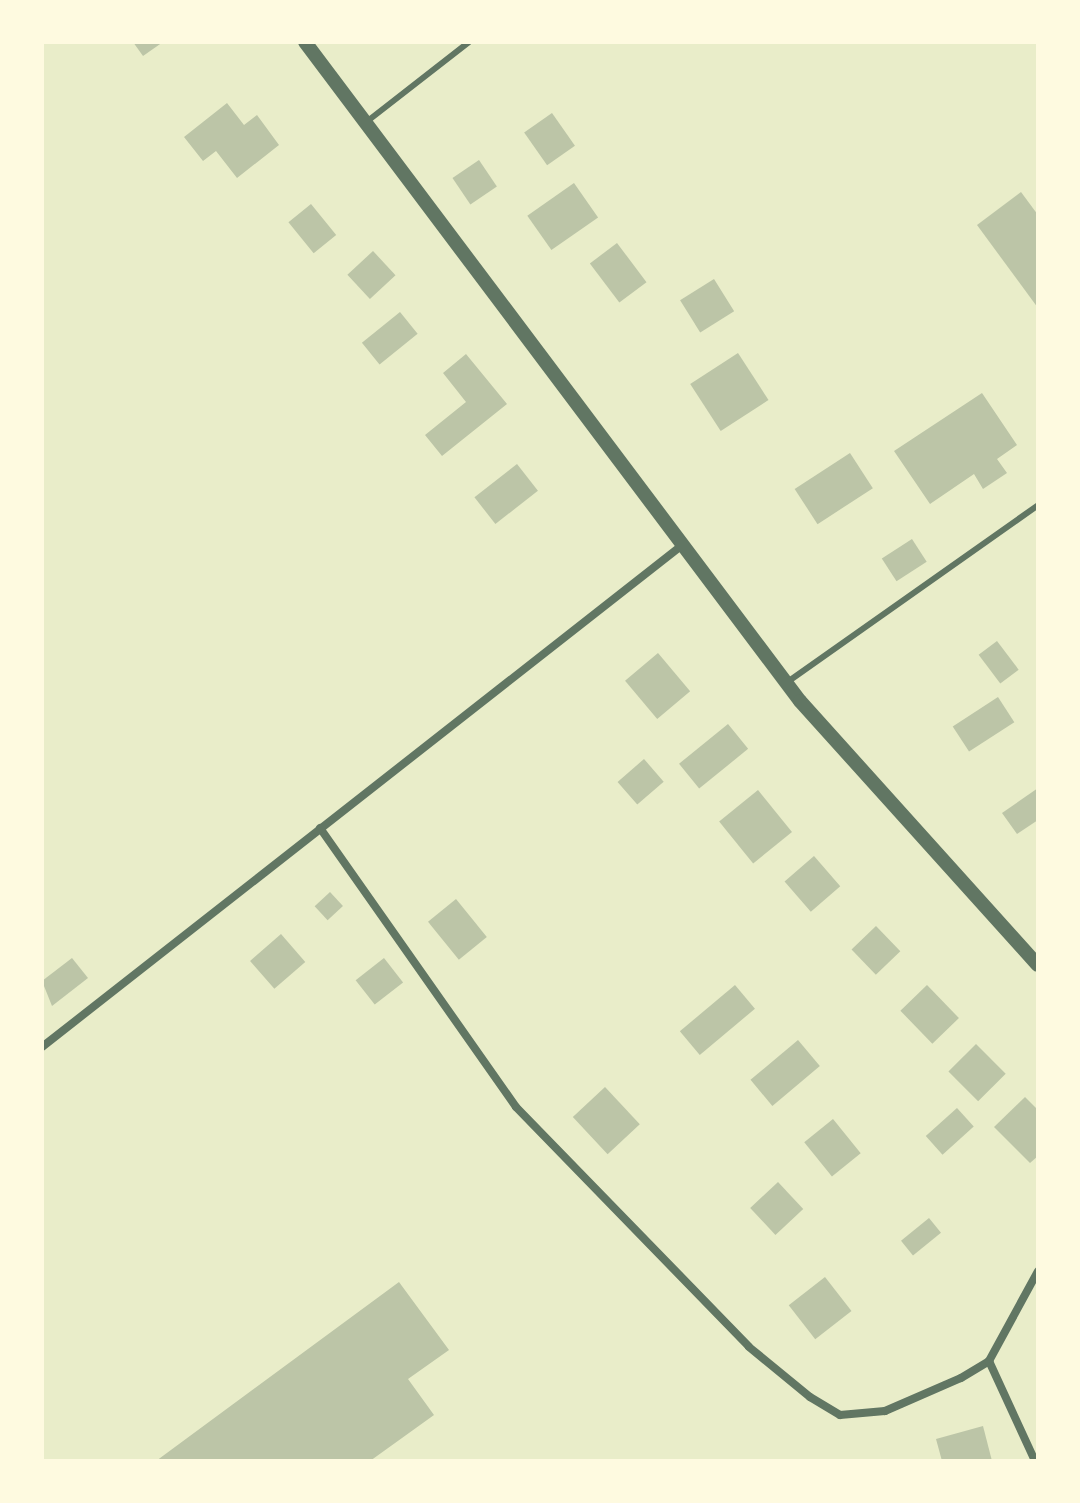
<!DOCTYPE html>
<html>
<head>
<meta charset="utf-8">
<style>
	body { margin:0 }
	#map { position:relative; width:1080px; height:1503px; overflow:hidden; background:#e9edc9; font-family:"Roboto Serif",serif }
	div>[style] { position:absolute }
	.building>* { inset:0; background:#bcc5a7; transform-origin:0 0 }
	.service>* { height:6px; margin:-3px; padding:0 3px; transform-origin:3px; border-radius:3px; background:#617663 }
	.minor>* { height:8px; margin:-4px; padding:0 4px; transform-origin:4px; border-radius:4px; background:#617663 }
	.tertiary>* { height:14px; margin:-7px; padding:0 7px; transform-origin:7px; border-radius:7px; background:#617663 }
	span { translate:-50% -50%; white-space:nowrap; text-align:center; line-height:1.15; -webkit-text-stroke:7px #fefae0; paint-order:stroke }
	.frame { position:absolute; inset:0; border:44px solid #fefae0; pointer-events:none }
</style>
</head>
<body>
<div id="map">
	<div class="building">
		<div style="clip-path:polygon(133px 42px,163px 42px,143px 56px)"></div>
		<div style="clip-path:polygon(227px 103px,244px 125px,257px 115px,279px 145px,237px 178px,216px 151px,203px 161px,184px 137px)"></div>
		<div style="left:552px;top:113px;width:40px;height:34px;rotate:55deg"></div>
		<div style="left:479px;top:160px;width:32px;height:32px;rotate:56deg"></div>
		<div style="left:574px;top:183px;width:42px;height:57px;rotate:55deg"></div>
		<div style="clip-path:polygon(1021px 192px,1038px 215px,1038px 308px,977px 225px)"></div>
		<div style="left:311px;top:204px;width:40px;height:29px;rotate:51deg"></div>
		<div style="left:617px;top:243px;width:49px;height:34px;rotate:53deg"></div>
		<div style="left:373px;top:251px;width:33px;height:35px;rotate:47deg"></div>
		<div style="left:714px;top:279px;width:38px;height:40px;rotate:58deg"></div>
		<div style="left:400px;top:312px;width:28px;height:49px;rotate:51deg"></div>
		<div style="left:738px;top:353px;width:56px;height:57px;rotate:57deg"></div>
		<div style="clip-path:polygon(466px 354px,507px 404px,442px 456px,425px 435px,466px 402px,443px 373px)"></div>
		<div style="clip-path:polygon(982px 393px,1017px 445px,997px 459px,1007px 473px,983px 489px,974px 474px,930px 504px,894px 451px)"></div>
		<div style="left:850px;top:453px;width:42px;height:66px;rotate:57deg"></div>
		<div style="left:517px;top:464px;width:34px;height:54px;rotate:52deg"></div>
		<div style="left:912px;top:539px;width:27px;height:36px;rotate:57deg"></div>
		<div style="left:997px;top:641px;width:36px;height:23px;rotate:53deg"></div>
		<div style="left:658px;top:653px;width:50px;height:43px;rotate:50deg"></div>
		<div style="left:998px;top:697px;width:30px;height:54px;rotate:57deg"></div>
		<div style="left:728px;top:724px;width:32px;height:63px;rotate:51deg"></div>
		<div style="left:644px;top:759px;width:30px;height:35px;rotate:49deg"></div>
		<div style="clip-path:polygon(1038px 788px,1038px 820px,1017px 834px,1002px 813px)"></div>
		<div style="left:758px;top:790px;width:54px;height:50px;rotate:51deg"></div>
		<div style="left:814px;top:856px;width:40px;height:39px;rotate:49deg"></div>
		<div style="left:330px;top:892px;width:19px;height:21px;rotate:47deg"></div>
		<div style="left:456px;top:899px;width:49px;height:36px;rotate:51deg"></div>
		<div style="left:876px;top:926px;width:35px;height:34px;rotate:46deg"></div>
		<div style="left:281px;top:934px;width:37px;height:41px;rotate:49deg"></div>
		<div style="clip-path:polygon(72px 958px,88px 978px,52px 1006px,42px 981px)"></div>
		<div style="left:384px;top:958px;width:31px;height:36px;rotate:52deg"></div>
		<div style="left:735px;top:985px;width:31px;height:72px;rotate:50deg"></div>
		<div style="left:927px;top:985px;width:46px;height:37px;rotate:46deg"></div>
		<div style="left:798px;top:1040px;width:34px;height:62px;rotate:50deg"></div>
		<div style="left:976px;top:1044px;width:42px;height:39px;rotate:45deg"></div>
		<div style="left:605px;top:1087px;width:51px;height:44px;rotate:47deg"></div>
		<div style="clip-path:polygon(1025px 1097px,1038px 1110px,1038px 1156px,1030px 1163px,994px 1127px)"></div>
		<div style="left:957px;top:1108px;width:25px;height:42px;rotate:48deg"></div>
		<div style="left:833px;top:1119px;width:44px;height:37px;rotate:51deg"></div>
		<div style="left:778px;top:1182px;width:37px;height:38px;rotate:47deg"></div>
		<div style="left:929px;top:1218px;width:19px;height:36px;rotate:51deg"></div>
		<div style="left:825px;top:1277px;width:43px;height:46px;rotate:52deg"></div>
		<div style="clip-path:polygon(399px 1282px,449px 1350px,408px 1379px,434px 1415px,370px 1461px,156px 1461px)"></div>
		<div style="clip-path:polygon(983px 1426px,992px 1461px,942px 1461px,936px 1439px)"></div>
	</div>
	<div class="service">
		<div style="left:365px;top:123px;width:132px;rotate:-37.9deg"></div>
		<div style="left:786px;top:683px;width:309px;rotate:-35.2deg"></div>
	</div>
	<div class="minor">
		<div style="left:320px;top:828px;width:341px;rotate:54.9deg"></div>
		<div style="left:516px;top:1107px;width:334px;rotate:45.8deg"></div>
		<div style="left:749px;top:1347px;width:79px;rotate:39.3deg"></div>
		<div style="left:810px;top:1397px;width:35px;rotate:31deg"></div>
		<div style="left:840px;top:1415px;width:45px;rotate:-5.1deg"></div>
		<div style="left:885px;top:1411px;width:83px;rotate:-23.5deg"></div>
		<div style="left:961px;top:1378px;width:33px;rotate:-31deg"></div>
		<div style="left:989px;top:1361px;width:102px;rotate:-61.4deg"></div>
		<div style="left:42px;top:1047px;width:811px;rotate:-38.09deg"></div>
		<div style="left:989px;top:1361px;width:110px;rotate:65.3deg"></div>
	</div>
	<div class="tertiary">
		<div style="left:305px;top:42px;width:824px;rotate:53.09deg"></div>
		<div style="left:800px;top:701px;width:355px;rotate:48deg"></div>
	</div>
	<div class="frame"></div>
</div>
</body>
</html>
